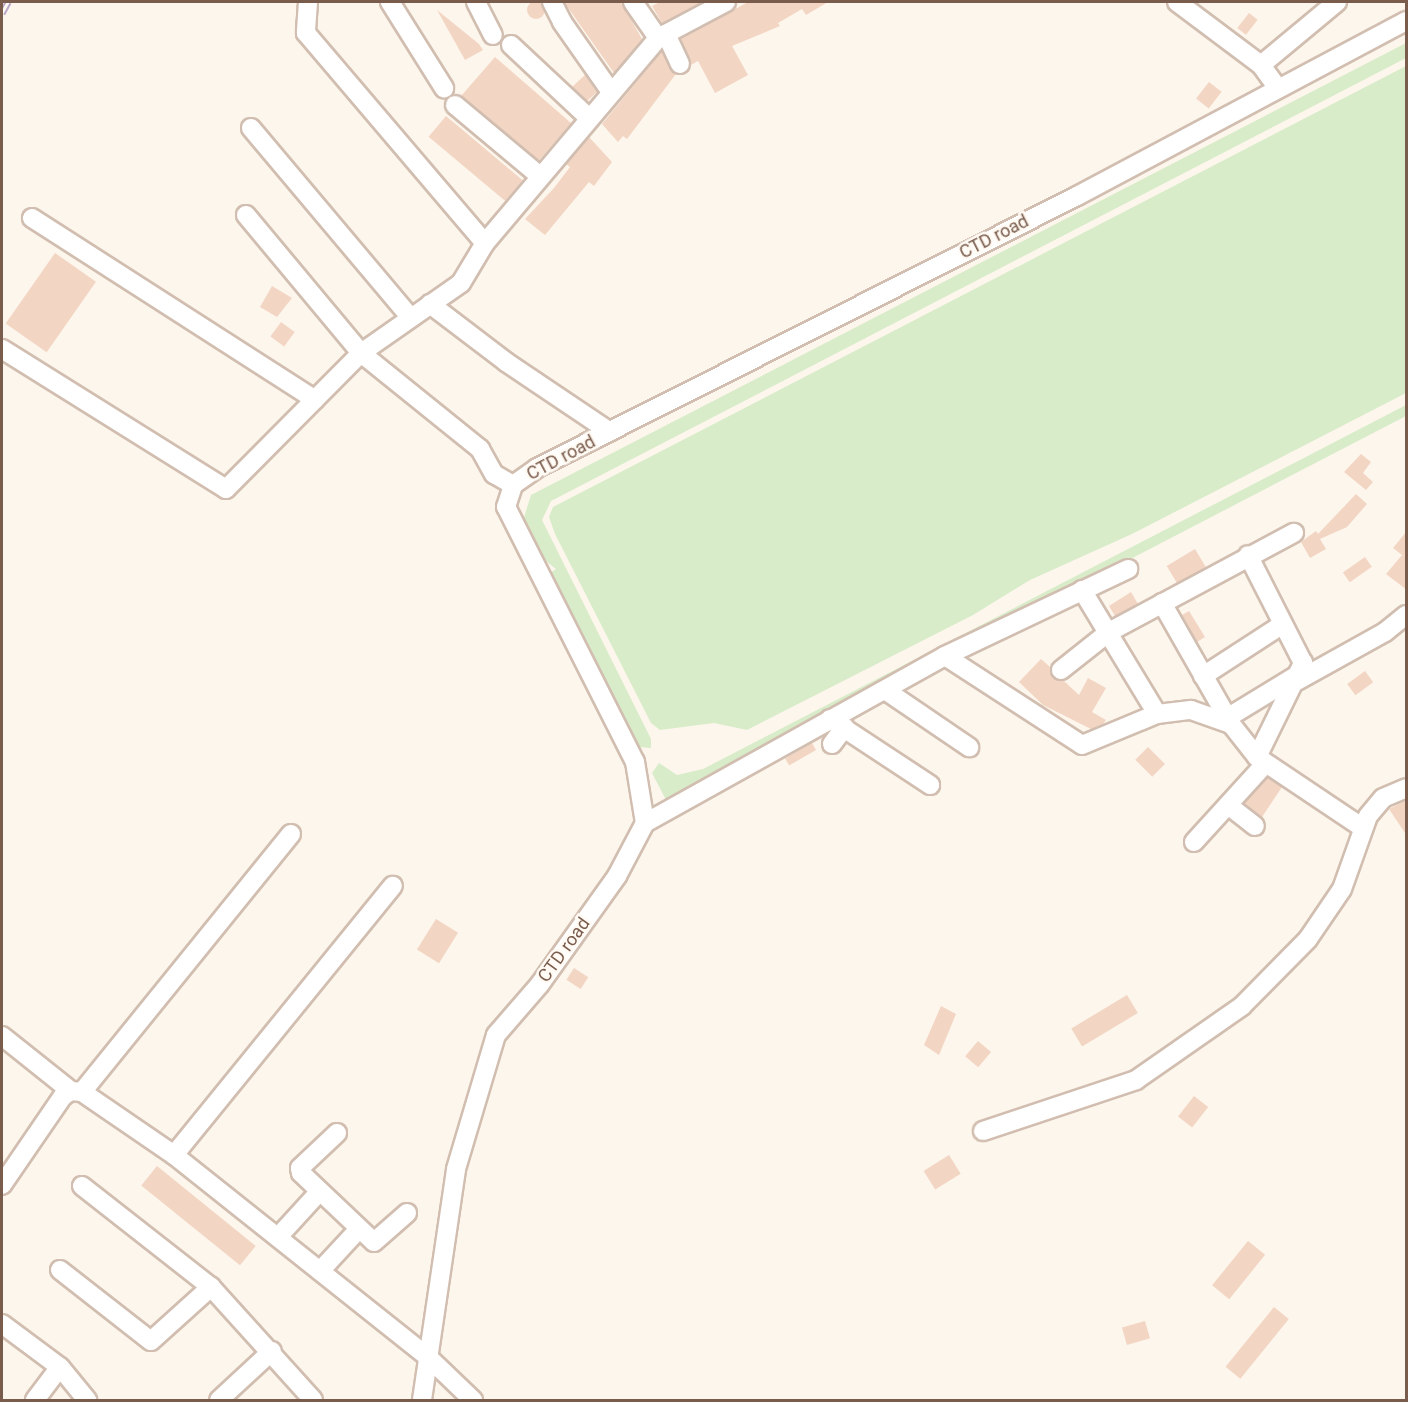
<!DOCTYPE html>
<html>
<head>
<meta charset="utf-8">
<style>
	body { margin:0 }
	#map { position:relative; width:1408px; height:1402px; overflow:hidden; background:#fdf6ec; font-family:Roboto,sans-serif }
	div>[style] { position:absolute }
	.green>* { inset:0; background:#d8ecc9 }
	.building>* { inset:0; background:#f3d5c3; transform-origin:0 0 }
	.round { border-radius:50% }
	.roads { filter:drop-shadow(2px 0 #d1beb0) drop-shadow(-2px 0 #d1beb0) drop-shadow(0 2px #d1beb0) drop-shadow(0 -2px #d1beb0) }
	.minor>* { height:18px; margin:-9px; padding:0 9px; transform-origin:9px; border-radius:9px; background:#fff }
	.rail>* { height:7px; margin-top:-3.5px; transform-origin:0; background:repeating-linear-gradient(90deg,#fffaf3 0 14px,#b9a8c9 0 28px); box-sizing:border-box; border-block:2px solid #b9a8c9 }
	span { translate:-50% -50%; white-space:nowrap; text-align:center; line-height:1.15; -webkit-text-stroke:5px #fffaf3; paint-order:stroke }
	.street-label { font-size:18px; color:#7a5c4d }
	.frame { position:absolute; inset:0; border:3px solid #7a5c4d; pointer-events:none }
</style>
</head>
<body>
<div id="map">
	<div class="green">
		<div style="clip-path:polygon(1406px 43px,1406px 58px,551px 501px,542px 520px,651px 739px,651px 748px,639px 747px,550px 573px,556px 569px,541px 557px,522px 524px,531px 495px)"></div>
		<div style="clip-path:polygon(1406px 66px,1406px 393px,1132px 534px,1030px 580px,973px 615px,747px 730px,714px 723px,660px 730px,651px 723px,555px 534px,549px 517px,553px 507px)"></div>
		<div style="clip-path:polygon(1406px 405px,1406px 416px,666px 800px,652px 773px,659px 763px,677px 775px,703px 769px)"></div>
	</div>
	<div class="building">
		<div class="round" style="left:527px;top:1px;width:18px;height:18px"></div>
		<div style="clip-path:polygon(564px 2px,621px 2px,642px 39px,614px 73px)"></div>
		<div style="clip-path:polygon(660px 2px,703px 2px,662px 23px,652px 6px)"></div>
		<div style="clip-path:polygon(748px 2px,828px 2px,806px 15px,802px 9px,778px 23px,780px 26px,732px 46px,748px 75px,715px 93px,698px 61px,691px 65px,681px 39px)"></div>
		<div style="clip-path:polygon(437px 10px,479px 44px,483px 50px,465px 60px)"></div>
		<div style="left:1249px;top:13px;width:11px;height:19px;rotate:38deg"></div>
		<div style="clip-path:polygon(662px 51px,676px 74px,627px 139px,623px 136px,618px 142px,602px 124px)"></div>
		<div style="left:495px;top:57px;width:101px;height:52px;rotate:41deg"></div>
		<div style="clip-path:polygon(585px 75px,597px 92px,587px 101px,572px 87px)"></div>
		<div style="left:1209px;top:82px;width:16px;height:21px;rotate:38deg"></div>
		<div style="left:446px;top:116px;width:100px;height:27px;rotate:40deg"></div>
		<div style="clip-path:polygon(589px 137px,612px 162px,594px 186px,589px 182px,545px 235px,525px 219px,554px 188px,570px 167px,566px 164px)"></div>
		<div style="left:55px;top:253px;width:50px;height:86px;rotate:35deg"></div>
		<div style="clip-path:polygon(272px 286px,292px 298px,277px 317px,260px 307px)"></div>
		<div style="left:281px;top:322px;width:17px;height:18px;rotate:36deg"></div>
		<div style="clip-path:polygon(1361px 454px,1371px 462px,1363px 473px,1373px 482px,1366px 490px,1344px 472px)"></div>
		<div style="clip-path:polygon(1356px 494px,1367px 504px,1347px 527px,1320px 539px,1326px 549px,1310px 558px,1301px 542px,1316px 531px,1318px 534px)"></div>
		<div style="clip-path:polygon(1407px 531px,1407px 590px,1386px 574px,1402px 555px,1393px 548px)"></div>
		<div style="left:1195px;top:549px;width:21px;height:33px;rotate:59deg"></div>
		<div style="left:1365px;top:557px;width:12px;height:27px;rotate:55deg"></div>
		<div style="clip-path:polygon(1131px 592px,1138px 604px,1115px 616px,1109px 606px)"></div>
		<div style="clip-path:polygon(1189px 611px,1205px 637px,1197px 642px,1182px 615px)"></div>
		<div style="clip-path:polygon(1041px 659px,1050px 667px,1053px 677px,1064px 681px,1079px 695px,1088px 678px,1106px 688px,1092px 712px,1106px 720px,1103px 724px,1091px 729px,1043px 705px,1019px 682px)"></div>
		<div style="left:1365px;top:671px;width:14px;height:22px;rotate:54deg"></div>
		<div style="left:812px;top:743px;width:8px;height:31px;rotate:60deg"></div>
		<div style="left:1148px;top:747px;width:24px;height:18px;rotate:45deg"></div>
		<div style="clip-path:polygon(1268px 778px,1282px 787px,1262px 817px,1244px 803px)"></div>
		<div style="clip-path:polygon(1407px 800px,1407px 836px,1389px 809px)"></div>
		<div style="left:436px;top:919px;width:26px;height:36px;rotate:32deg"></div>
		<div style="left:574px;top:968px;width:17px;height:14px;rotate:33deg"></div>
		<div style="left:1127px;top:995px;width:21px;height:65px;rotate:59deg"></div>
		<div style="clip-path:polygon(941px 1006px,956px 1014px,939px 1055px,924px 1045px)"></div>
		<div style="left:978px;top:1041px;width:17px;height:20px;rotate:40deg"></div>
		<div style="left:1194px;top:1096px;width:18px;height:26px;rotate:38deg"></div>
		<div style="left:949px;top:1155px;width:22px;height:30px;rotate:58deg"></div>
		<div style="left:157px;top:1166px;width:127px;height:25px;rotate:39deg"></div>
		<div style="left:1248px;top:1241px;width:22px;height:57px;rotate:39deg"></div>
		<div style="left:1274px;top:1307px;width:19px;height:77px;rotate:39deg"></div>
		<div style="left:1145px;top:1321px;width:18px;height:24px;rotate:74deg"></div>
	</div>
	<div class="roads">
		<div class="minor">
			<div style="left:308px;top:2px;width:31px;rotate:94deg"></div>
			<div style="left:306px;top:33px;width:276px;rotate:49.6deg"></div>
			<div style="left:390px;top:2px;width:102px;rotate:57.9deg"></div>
			<div style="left:476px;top:2px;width:37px;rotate:63deg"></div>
			<div style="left:552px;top:2px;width:22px;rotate:63deg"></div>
			<div style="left:562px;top:22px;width:85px;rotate:55deg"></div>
			<div style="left:633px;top:2px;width:44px;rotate:55.2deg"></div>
			<div style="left:1177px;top:2px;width:105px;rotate:36.9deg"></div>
			<div style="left:1261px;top:65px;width:27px;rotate:54deg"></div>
			<div style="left:666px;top:34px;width:33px;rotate:65deg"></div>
			<div style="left:511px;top:45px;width:107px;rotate:43.1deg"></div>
			<div style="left:1261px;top:65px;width:99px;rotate:-39.7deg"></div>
			<div style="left:455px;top:105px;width:111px;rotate:39.9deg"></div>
			<div style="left:251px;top:128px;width:248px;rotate:49.9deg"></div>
			<div style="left:246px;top:215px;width:180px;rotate:50.2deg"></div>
			<div style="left:361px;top:353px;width:153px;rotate:38.9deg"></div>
			<div style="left:480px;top:449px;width:29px;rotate:61deg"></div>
			<div style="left:494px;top:474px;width:22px;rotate:30deg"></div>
			<div style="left:32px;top:218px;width:336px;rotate:32.7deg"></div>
			<div style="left:430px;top:304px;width:96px;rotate:37.3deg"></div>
			<div style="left:506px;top:362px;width:125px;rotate:33.9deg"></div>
			<div style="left:2px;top:349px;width:264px;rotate:32deg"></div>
			<div style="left:226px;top:489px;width:192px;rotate:-45.2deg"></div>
			<div style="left:361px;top:353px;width:122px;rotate:-35deg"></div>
			<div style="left:461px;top:283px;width:47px;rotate:-59deg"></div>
			<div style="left:485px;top:243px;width:268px;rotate:-49.8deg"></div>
			<div style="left:658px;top:38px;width:77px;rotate:-27.9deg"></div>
			<div style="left:1082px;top:590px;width:145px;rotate:58.8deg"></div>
			<div style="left:1162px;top:603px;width:139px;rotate:60.3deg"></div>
			<div style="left:945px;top:656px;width:203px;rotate:-25.4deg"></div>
			<div style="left:1061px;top:670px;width:61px;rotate:-38.4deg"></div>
			<div style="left:1109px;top:632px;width:210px;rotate:-28.2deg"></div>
			<div style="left:1203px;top:676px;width:95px;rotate:-33deg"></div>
			<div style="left:1297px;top:681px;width:101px;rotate:-29.1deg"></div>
			<div style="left:1385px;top:632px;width:27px;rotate:-39deg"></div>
			<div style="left:885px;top:690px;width:102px;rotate:34.2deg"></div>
			<div style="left:1227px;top:718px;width:84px;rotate:-31.4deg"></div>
			<div style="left:830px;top:719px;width:120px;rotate:33.4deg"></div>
			<div style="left:832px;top:744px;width:21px;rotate:-53deg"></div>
			<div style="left:1257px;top:757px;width:128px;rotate:33.8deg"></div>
			<div style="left:1228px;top:805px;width:34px;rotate:38deg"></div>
			<div style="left:645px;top:823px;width:343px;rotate:-29.1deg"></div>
			<div style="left:945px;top:656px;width:163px;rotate:33deg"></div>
			<div style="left:1082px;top:745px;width:81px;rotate:-22.5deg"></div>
			<div style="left:1157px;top:714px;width:34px;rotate:-7deg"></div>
			<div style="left:1191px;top:710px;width:42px;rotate:19.3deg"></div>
			<div style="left:1231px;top:724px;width:42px;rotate:51.8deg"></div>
			<div style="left:1257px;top:757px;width:105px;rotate:-63.9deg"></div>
			<div style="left:1303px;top:663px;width:121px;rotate:-117deg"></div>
			<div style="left:1194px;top:842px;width:105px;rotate:-47.7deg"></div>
			<div style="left:2px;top:1036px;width:88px;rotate:38.6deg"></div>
			<div style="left:71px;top:1091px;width:11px;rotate:5deg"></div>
			<div style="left:82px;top:1092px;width:112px;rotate:34.4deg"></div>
			<div style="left:174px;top:1155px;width:326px;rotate:38.5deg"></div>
			<div style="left:429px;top:1358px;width:61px;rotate:43.7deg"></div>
			<div style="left:82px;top:1092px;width:332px;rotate:-51deg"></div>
			<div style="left:983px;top:1131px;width:161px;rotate:-18.4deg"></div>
			<div style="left:1136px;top:1080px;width:129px;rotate:-34.9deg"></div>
			<div style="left:1242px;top:1006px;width:94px;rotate:-45.4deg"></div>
			<div style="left:1308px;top:939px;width:60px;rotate:-55.8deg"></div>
			<div style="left:1342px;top:889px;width:77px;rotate:-70.4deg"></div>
			<div style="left:1368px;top:816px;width:23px;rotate:-50deg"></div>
			<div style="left:1383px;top:798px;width:25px;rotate:-23deg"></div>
			<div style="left:337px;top:1133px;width:51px;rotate:136.6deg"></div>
			<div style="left:300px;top:1168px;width:5px;rotate:79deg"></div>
			<div style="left:301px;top:1173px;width:100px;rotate:43.4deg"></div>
			<div style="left:374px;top:1242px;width:44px;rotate:-41.3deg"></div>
			<div style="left:174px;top:1155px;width:347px;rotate:-50.9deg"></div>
			<div style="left:2px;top:1185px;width:108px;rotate:-55.6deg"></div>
			<div style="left:63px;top:1096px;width:9px;rotate:-32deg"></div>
			<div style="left:82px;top:1186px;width:164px;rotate:38.1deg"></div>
			<div style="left:211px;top:1287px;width:152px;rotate:47.9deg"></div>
			<div style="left:278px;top:1237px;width:62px;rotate:-47.6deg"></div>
			<div style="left:60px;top:1270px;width:115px;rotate:38deg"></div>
			<div style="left:151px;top:1341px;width:81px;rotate:-42deg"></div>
			<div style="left:320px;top:1271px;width:57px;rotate:-47.1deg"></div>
			<div style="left:2px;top:1324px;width:72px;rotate:36.6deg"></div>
			<div style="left:60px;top:1367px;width:43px;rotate:50.7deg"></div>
			<div style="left:35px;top:1400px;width:41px;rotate:-52.9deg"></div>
			<div style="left:219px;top:1400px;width:72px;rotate:-42.8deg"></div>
			<div style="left:422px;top:1400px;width:233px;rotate:-81.6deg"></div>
			<div style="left:456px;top:1169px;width:140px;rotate:-73.4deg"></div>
			<div style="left:496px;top:1035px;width:67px;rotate:-49.2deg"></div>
			<div style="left:540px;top:984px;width:133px;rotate:-54.5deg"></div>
			<div style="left:617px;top:876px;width:60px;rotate:-62.2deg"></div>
			<div style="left:645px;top:823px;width:62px;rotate:-99.3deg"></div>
			<div style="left:635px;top:762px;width:286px;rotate:-116.8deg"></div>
			<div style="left:506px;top:507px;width:23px;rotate:-72deg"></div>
			<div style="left:513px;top:485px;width:29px;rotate:-35deg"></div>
			<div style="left:537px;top:468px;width:605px;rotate:-26.73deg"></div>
			<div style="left:1077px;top:196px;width:373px;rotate:-28deg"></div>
		</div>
	</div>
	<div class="rail">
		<div style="left:2px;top:13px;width:13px;rotate:-61deg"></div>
	</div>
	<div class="street-label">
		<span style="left:994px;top:237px;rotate:-27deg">CTD road</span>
		<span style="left:561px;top:458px;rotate:-28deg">CTD road</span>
		<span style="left:564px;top:950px;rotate:-54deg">CTD road</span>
	</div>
	<div class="frame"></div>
</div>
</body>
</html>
